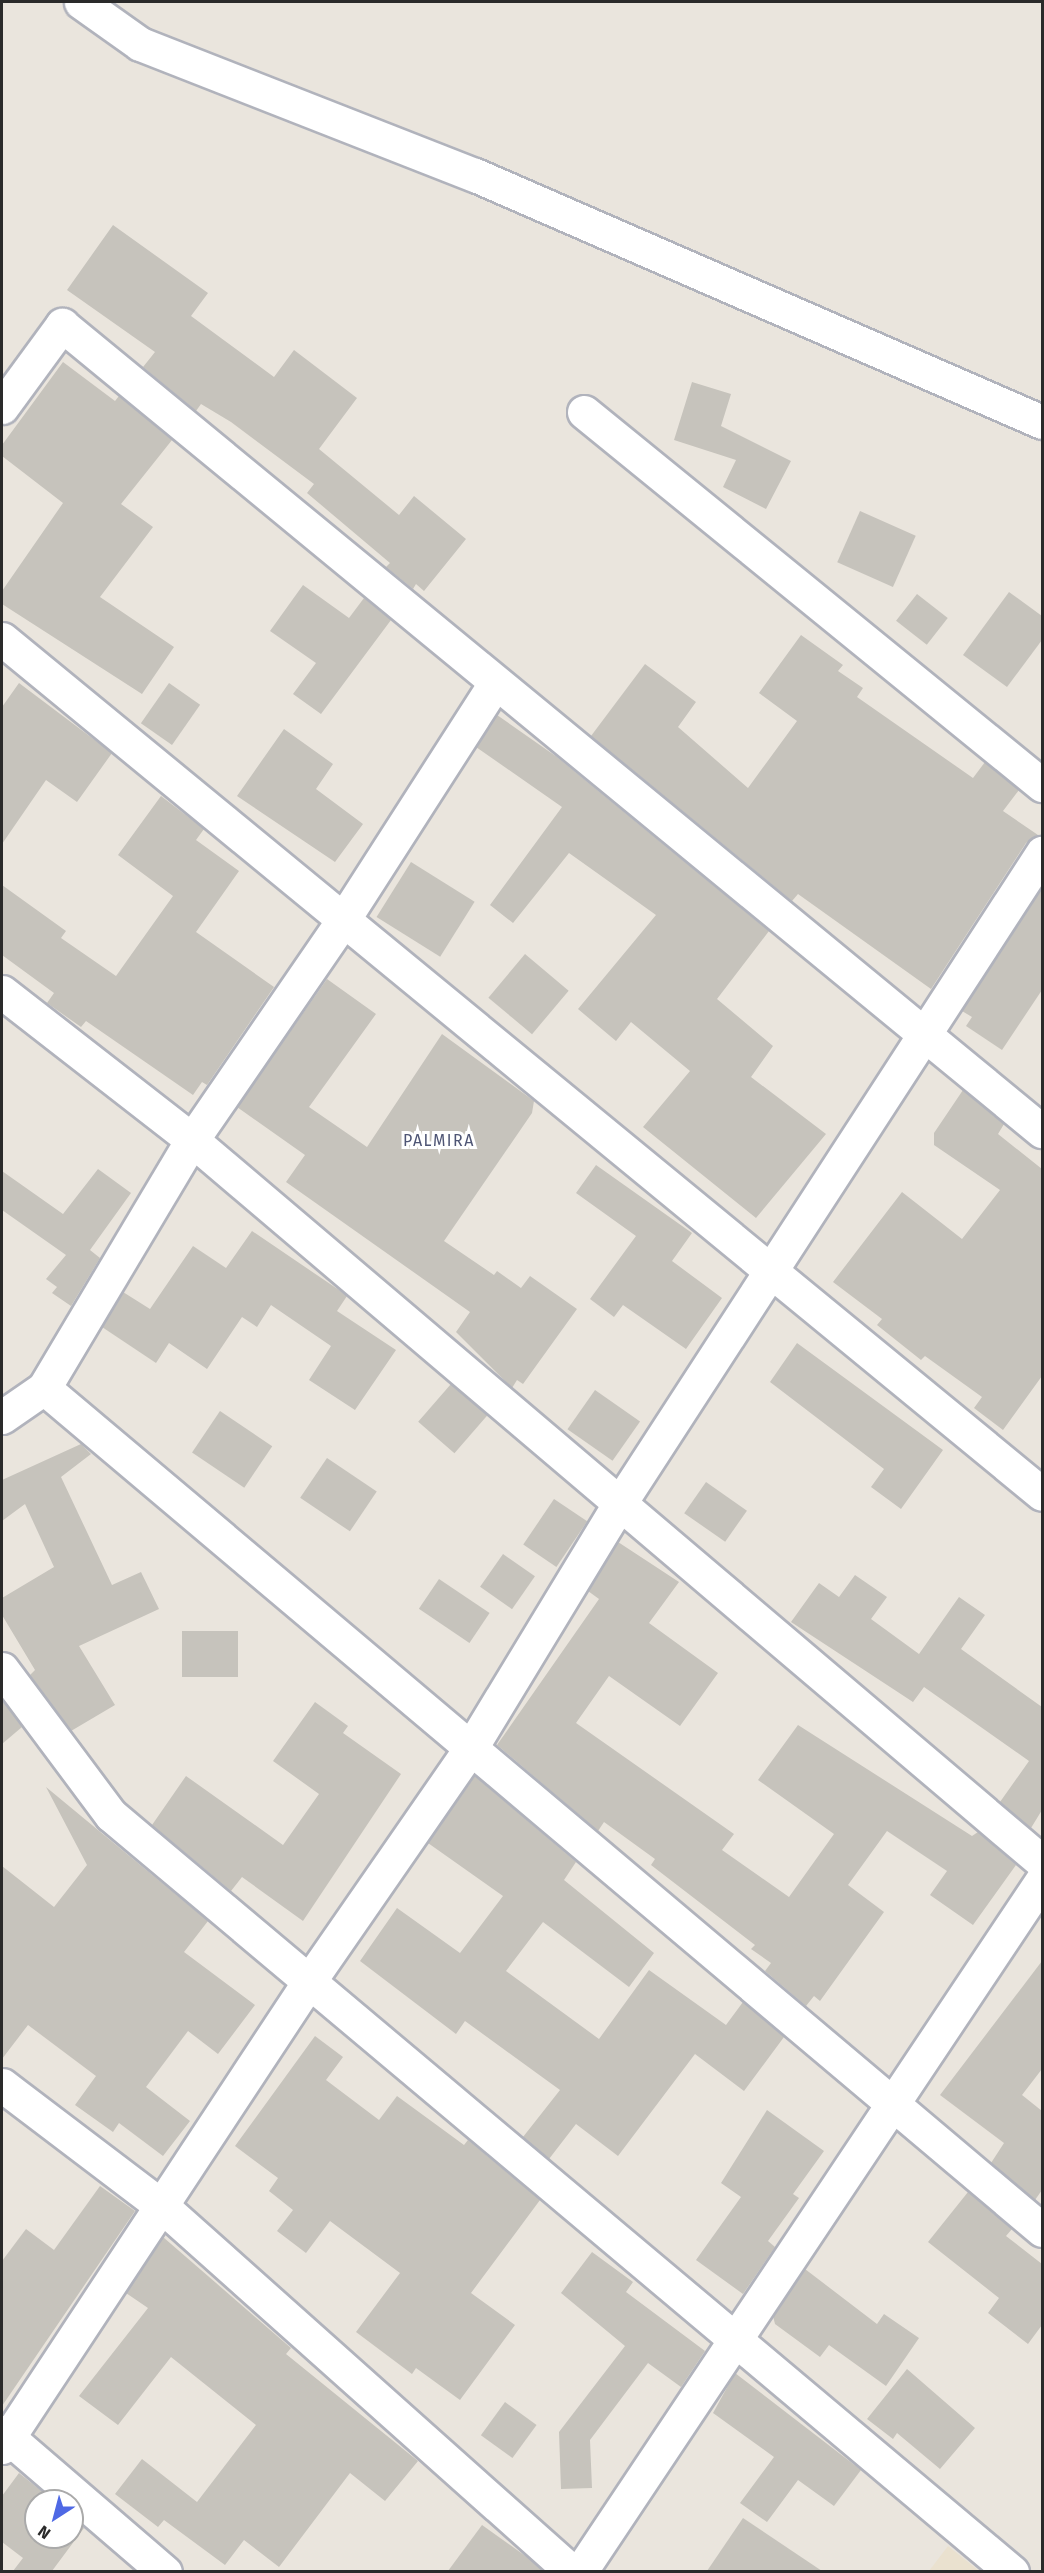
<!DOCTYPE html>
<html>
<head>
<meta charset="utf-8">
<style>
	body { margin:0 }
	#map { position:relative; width:1044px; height:2573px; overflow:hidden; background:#eae5dd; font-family:"Fira Sans",sans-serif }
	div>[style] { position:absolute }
	.education>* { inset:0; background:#eae1cf }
	.building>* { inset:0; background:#c6c3bc; transform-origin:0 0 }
	.roads { filter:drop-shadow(2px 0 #b1b3bc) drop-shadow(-2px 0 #b1b3bc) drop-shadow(0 2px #b1b3bc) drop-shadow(0 -2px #b1b3bc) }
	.street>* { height:33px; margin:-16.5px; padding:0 16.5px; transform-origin:16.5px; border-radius:16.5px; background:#fff }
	span { translate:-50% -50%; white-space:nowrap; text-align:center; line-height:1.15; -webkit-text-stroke:6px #fff; paint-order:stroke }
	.neighbourhood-label { font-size:16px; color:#4f5675; letter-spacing:1.5px }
	.frame { position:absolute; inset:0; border:3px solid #2a2a2a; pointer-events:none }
	.north { position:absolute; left:24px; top:2489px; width:60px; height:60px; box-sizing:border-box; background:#fff; border:2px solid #aaa; border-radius:50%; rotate:216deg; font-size:16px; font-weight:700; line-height:24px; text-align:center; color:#2a2a2a }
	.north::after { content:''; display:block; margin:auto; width:21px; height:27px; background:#4f69e5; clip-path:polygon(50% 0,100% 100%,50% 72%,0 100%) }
</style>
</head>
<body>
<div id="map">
	<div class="education">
		<div style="clip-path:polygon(948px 2546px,979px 2571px,929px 2571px)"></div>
	</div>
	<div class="building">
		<div style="clip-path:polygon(113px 225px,208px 293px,191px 316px,274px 377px,294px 350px,357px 398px,319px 449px,399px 515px,414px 496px,466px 539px,424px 591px,416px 584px,413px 589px,386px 567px,390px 563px,307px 493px,314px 484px,231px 422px,201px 404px,196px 411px,143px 367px,155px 352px,67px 290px)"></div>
		<div style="clip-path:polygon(63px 362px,115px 401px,119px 396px,172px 440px,121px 504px,153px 527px,100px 597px,174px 647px,142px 694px,2px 604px,2px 591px,63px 503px,2px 456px,2px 445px)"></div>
		<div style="clip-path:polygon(692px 382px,731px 394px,721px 426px,791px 461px,766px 509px,723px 487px,736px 460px,674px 440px)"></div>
		<div style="left:860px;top:511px;width:61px;height:56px;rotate:24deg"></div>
		<div style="clip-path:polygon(303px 585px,349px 618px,364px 598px,391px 620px,321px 714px,293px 694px,316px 663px,270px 631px)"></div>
		<div style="clip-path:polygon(1009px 592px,1042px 616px,1042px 640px,1007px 687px,963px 655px)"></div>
		<div style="left:917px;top:594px;width:39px;height:34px;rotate:38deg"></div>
		<div style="clip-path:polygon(801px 635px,843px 665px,838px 671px,863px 688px,857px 697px,973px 778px,985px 762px,1019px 790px,1003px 811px,1038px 835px,1026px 843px,931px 989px,798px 894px,792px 901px,591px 736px,645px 664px,696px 702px,678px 727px,748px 788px,797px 721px,759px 693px)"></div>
		<div style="clip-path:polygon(19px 683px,112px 753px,77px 802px,46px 780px,2px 844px,2px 707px)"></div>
		<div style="left:169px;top:683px;width:38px;height:49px;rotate:35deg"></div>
		<div style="clip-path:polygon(497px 715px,557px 757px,769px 931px,717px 999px,773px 1046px,751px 1077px,826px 1134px,756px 1218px,643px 1127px,690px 1071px,631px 1022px,616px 1041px,578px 1009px,656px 915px,569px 853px,513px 923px,490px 905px,562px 807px,476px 747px)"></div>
		<div style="clip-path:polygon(284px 729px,333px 764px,316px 789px,363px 824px,335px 862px,237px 796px)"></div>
		<div style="clip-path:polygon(161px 796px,204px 829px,196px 840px,239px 871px,196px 932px,274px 987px,207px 1085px,202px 1082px,193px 1095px,86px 1021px,81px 1027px,47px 1003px,54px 993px,2px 955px,2px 885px,66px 931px,61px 938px,116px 976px,173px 896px,118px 855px)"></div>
		<div style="left:411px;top:862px;width:75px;height:65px;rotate:32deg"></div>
		<div style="clip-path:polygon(1042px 887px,1042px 990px,1002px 1050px,966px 1026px,972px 1017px,962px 1011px)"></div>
		<div style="left:525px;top:954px;width:57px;height:57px;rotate:40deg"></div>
		<div style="clip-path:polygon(327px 979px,376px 1014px,309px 1107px,367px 1147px,442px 1034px,534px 1101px,532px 1113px,444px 1241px,494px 1275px,497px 1271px,521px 1288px,530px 1276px,577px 1309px,523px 1384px,517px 1380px,512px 1388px,456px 1332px,470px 1312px,286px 1182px,305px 1155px,237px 1107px)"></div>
		<div style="clip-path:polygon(963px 1090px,1004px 1124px,998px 1134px,1042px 1169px,1042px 1376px,1003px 1430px,974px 1408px,982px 1397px,925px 1356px,921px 1360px,877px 1325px,882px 1319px,833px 1282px,902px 1192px,962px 1239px,1000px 1190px,934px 1145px,934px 1133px)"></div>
		<div style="clip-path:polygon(596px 1165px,692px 1233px,672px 1261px,722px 1298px,686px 1349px,623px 1305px,614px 1317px,590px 1299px,636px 1236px,576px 1193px)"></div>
		<div style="clip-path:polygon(98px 1169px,131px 1193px,90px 1250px,100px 1258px,71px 1306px,52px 1293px,57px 1287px,46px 1279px,66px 1255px,2px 1210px,2px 1171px,63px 1214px)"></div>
		<div style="clip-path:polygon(252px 1231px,339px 1290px,347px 1296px,337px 1311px,396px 1350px,355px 1410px,309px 1380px,331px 1346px,271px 1305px,257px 1327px,242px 1317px,207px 1369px,169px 1343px,156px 1363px,102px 1327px,123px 1292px,150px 1309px,193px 1246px,226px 1268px)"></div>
		<div style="clip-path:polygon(797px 1343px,943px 1450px,901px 1509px,871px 1487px,884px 1469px,770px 1382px)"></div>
		<div style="left:451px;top:1384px;width:48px;height:50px;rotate:41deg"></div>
		<div style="left:595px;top:1390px;width:55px;height:48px;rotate:35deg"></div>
		<div style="left:220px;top:1411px;width:63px;height:50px;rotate:34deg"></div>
		<div style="clip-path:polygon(81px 1444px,91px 1454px,61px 1477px,112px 1585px,141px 1572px,159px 1609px,79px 1646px,115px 1705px,71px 1731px,30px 1675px,35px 1670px,2px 1615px,2px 1598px,54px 1567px,25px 1504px,2px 1521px,2px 1480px)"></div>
		<div style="left:327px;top:1458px;width:60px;height:48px;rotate:34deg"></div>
		<div style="left:706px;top:1482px;width:50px;height:38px;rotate:35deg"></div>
		<div style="left:554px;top:1499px;width:40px;height:55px;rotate:34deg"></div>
		<div style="clip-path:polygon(618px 1542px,679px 1582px,649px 1623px,718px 1673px,680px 1726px,609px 1676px,576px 1723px,734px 1834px,722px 1850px,789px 1897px,834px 1834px,758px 1780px,798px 1725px,972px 1836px,978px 1832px,1016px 1865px,973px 1925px,930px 1895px,947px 1871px,887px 1831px,848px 1885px,884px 1912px,820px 2001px,814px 1996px,806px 2006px,765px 1971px,771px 1963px,751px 1949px,755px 1945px,651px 1865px,655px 1859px,604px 1822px,598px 1831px,497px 1745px,599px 1599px,588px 1591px)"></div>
		<div style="left:503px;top:1554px;width:39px;height:40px;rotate:35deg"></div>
		<div style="clip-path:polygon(855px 1575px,887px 1597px,871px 1619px,919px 1654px,959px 1597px,985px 1615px,961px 1649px,1042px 1707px,1042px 1810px,1031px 1828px,1000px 1802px,1029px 1761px,924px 1687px,913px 1702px,791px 1622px,819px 1583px,839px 1597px)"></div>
		<div style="left:439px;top:1579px;width:61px;height:36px;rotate:34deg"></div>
		<div style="left:182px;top:1631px;width:56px;height:46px"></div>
		<div style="clip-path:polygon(2px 1700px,22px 1727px,2px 1744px)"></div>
		<div style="clip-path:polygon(315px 1702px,348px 1726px,343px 1733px,401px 1774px,303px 1921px,242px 1877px,231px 1891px,152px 1825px,186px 1776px,283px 1845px,319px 1794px,273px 1761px)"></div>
		<div style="clip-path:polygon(475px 1776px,576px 1862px,564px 1880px,654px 1953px,629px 1987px,543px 1922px,506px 1971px,599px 2039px,649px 1970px,726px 2025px,743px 2002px,784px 2037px,744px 2091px,695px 2054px,618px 2156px,576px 2124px,549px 2159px,523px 2137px,560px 2090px,465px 2021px,456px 2034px,360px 1961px,397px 1908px,460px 1953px,503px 1896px,428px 1843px)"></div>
		<div style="clip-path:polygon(46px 1787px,208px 1921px,184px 1952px,255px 2005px,218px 2054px,188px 2031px,146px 2087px,190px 2121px,163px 2156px,119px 2123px,113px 2132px,75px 2105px,96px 2076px,28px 2025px,2px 2059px,2px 1866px,54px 1907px,87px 1865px)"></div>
		<div style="clip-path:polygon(1042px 1961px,1042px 2069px,1022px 2095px,1042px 2111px,1042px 2190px,1035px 2200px,991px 2163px,1004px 2143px,940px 2095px)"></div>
		<div style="clip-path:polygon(315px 2036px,343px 2057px,326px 2080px,379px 2120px,397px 2096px,464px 2145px,468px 2140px,540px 2200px,471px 2293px,515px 2325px,460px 2400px,416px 2368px,412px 2374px,356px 2332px,400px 2273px,330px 2221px,306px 2253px,277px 2231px,293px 2210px,269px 2191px,278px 2178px,235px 2146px)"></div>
		<div style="clip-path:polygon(767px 2110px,824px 2151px,793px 2194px,799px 2198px,768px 2241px,775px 2247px,743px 2294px,696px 2260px,741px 2197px,721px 2183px)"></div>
		<div style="clip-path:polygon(100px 2186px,135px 2211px,2px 2406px,2px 2261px,26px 2229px,54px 2250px)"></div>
		<div style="clip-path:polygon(968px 2192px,1012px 2229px,1006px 2236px,1042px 2264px,1042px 2325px,1028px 2344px,988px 2313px,999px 2298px,928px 2242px)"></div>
		<div style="clip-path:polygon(163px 2237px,291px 2348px,286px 2354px,418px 2461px,385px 2501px,350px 2473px,279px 2567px,244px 2540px,225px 2565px,164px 2520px,158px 2527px,115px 2494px,142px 2459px,197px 2502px,256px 2425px,171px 2357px,118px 2425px,79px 2396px,148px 2308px,126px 2293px)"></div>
		<div style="clip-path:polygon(592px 2252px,633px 2282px,626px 2292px,705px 2351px,681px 2387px,648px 2363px,590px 2440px,592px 2488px,561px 2489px,559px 2432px,625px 2346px,561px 2293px)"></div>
		<div style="clip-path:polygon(805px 2269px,877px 2324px,884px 2314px,919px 2338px,886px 2386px,829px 2345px,820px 2357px,775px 2324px,773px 2316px)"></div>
		<div style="clip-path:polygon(907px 2369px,975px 2428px,940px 2469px,897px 2433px,893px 2439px,867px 2419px)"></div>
		<div style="clip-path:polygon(735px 2373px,861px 2470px,834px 2506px,798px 2480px,767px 2522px,740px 2503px,774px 2457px,713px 2413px)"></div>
		<div style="left:505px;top:2402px;width:39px;height:41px;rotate:36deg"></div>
		<div style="clip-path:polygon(19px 2473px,54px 2501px,36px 2501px,36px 2537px,72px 2537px,72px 2517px,84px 2528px,52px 2571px,13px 2571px,23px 2558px,2px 2542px,2px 2496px)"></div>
		<div style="clip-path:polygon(743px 2518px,822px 2571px,707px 2571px)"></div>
		<div style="clip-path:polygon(482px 2525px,531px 2560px,543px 2571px,448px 2571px)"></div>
	</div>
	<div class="roads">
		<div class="street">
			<div style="left:81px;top:2px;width:72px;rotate:35.4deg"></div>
			<div style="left:140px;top:44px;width:360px;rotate:21.4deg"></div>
			<div style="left:475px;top:175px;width:618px;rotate:23.54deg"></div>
			<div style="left:2px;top:407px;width:102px;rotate:-53.8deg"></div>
			<div style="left:62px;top:325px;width:1269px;rotate:39.44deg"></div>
			<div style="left:584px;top:412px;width:591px;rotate:39.16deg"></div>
			<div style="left:2px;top:639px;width:1346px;rotate:39.42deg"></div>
			<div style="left:2px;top:992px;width:241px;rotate:37.9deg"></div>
			<div style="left:192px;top:1140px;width:1115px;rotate:40.34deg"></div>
			<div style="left:44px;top:1388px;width:1306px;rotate:40.15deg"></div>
			<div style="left:2px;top:1417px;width:51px;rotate:-34.6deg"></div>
			<div style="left:44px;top:1388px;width:289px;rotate:-59.2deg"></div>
			<div style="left:192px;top:1140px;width:267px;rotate:-55.5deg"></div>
			<div style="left:343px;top:920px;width:282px;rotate:-57.3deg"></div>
			<div style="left:2px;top:1669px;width:182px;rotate:53.3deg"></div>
			<div style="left:111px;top:1815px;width:1177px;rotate:40.04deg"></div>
			<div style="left:2px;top:2085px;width:203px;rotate:37.2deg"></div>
			<div style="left:164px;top:2208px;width:547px;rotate:41.74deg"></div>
			<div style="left:2px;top:2432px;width:215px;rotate:40.7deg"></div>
			<div style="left:2px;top:2447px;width:559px;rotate:-56.59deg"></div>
			<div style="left:310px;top:1980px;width:285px;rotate:-55.3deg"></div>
			<div style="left:472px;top:1746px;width:281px;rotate:-58.7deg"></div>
			<div style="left:618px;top:1506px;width:779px;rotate:-57deg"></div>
			<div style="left:580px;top:2572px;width:832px;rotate:-56.27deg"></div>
		</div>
	</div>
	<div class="neighbourhood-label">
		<span style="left:439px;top:1141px">PALMIRA</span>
	</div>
	<div class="frame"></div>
	<div class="north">N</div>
</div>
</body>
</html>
